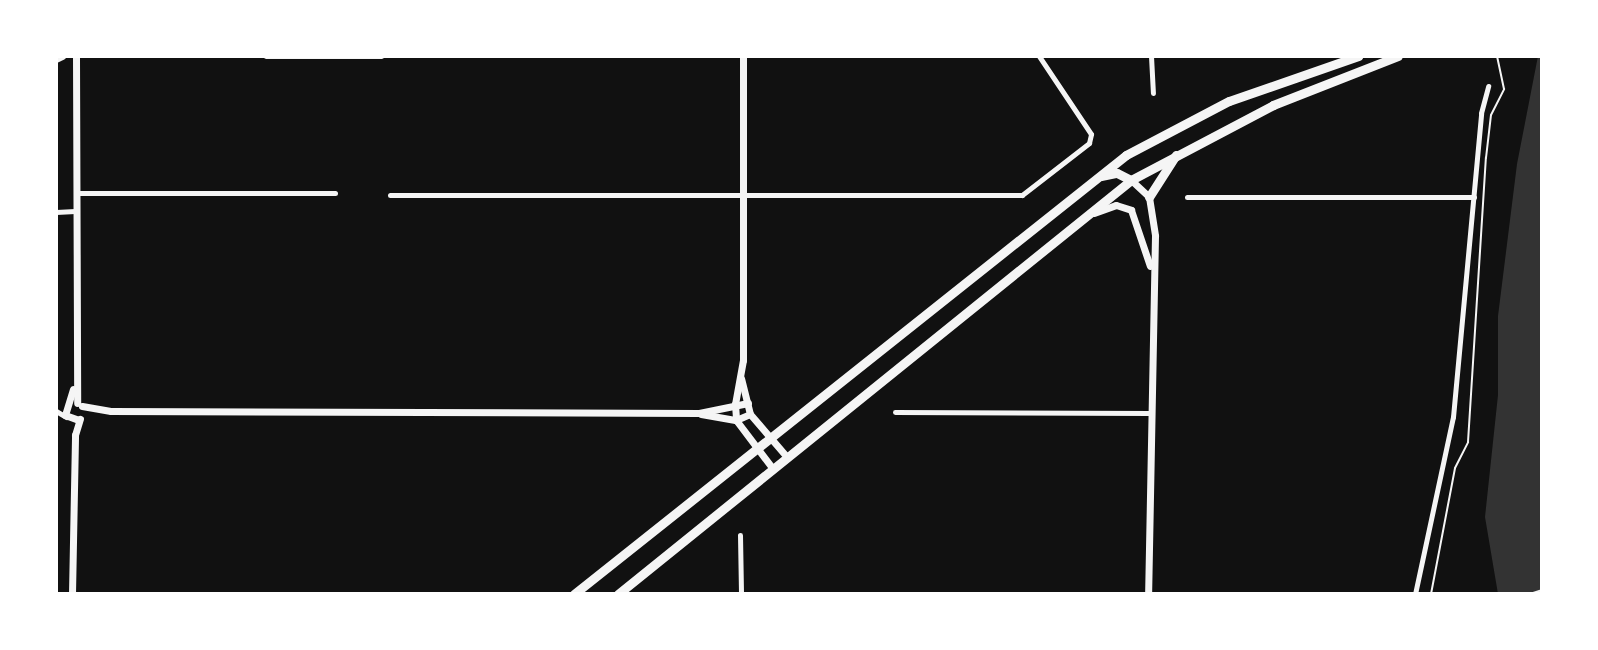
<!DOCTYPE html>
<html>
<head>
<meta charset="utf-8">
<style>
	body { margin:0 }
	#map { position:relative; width:1598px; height:650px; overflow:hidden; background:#111; font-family:Manrope,sans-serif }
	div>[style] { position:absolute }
	.water>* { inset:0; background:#333 }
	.path>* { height:2px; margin:-1px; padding:0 1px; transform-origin:1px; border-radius:1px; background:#f5f5f5 }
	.minor>* { height:5px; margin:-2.5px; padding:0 2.5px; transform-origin:2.5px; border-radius:2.5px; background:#f5f5f5 }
	.tertiary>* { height:7px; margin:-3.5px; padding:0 3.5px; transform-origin:3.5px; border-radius:3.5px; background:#f5f5f5 }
	.trunk>* { height:9px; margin:-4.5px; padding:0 4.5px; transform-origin:4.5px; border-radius:4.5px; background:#f5f5f5 }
	span { translate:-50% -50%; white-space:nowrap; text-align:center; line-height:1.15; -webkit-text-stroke:6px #fff; paint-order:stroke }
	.frame { position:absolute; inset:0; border:58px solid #fff; pointer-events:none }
</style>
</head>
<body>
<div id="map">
	<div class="water">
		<div style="clip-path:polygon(1538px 56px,1542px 56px,1542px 594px,1498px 594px,1485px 517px,1498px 395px,1498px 316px,1517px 164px)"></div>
	</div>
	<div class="path">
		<div style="left:1431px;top:594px;width:128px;rotate:-79.2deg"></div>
		<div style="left:1455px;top:468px;width:29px;rotate:-63deg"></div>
		<div style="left:1468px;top:442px;width:285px;rotate:-86.4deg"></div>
		<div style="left:1486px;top:158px;width:43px;rotate:-83.4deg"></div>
		<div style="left:1491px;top:115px;width:29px;rotate:-63deg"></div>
		<div style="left:1504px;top:89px;width:34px;rotate:-102deg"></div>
		<div style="left:1530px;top:594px;width:13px;rotate:-18deg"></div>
	</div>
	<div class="minor">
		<div style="left:266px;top:56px;width:115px"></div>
		<div style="left:1151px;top:56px;width:37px;rotate:87deg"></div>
		<div style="left:77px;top:193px;width:258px"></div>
		<div style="left:390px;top:195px;width:632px"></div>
		<div style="left:1022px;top:195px;width:85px;rotate:-37.8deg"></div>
		<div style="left:1089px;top:143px;width:9px;rotate:-77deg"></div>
		<div style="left:1091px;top:134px;width:94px;rotate:-123.7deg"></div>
		<div style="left:1187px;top:197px;width:287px"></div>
		<div style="left:56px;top:212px;width:19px;rotate:-3deg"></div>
		<div style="left:56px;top:411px;width:12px;rotate:31deg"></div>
		<div style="left:895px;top:412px;width:255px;rotate:0.2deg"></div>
		<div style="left:740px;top:535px;width:59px;rotate:89deg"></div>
		<div style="left:1415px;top:594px;width:181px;rotate:-77.9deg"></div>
		<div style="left:1453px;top:417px;width:305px;rotate:-84.7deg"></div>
		<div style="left:1481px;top:113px;width:28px;rotate:-75deg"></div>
	</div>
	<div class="tertiary">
		<div style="left:76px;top:56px;width:347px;rotate:89.8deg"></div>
		<div style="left:743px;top:56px;width:304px;rotate:90deg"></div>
		<div style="left:743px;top:360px;width:45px;rotate:100.3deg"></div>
		<div style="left:735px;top:404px;width:16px;rotate:86deg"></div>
		<div style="left:736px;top:420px;width:61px;rotate:52.9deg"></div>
		<div style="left:56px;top:59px;width:7px;rotate:-27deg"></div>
		<div style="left:1131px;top:180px;width:25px;rotate:43deg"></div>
		<div style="left:1149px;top:197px;width:39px;rotate:81deg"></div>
		<div style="left:1155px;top:236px;width:358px;rotate:91.1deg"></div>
		<div style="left:1094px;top:213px;width:23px;rotate:-20deg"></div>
		<div style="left:1116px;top:205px;width:16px;rotate:18deg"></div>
		<div style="left:1131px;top:210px;width:59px;rotate:71.3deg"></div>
		<div style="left:741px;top:378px;width:37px;rotate:76deg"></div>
		<div style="left:750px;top:414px;width:57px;rotate:49.3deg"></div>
		<div style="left:73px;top:389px;width:27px;rotate:107deg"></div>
		<div style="left:65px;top:415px;width:15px;rotate:20deg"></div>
		<div style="left:82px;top:406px;width:29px;rotate:10deg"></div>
		<div style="left:111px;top:411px;width:588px;rotate:0.19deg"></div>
		<div style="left:699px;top:413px;width:50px;rotate:-11.5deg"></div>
		<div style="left:701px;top:414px;width:36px;rotate:10deg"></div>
		<div style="left:736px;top:420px;width:15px;rotate:-23deg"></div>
		<div style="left:72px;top:594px;width:159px;rotate:-88.9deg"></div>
		<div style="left:75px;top:435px;width:17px;rotate:-73deg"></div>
	</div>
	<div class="trunk">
		<div style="left:1101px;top:176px;width:16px;rotate:-11deg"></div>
		<div style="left:1117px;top:173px;width:16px;rotate:27deg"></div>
		<div style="left:1149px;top:197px;width:50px;rotate:-57.3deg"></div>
		<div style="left:574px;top:594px;width:705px;rotate:-38.49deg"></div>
		<div style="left:1126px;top:155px;width:116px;rotate:-27.7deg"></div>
		<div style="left:1229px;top:101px;width:137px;rotate:-19.2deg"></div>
		<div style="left:618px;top:594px;width:659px;rotate:-38.9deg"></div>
		<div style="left:1131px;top:180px;width:161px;rotate:-27.8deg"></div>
		<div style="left:1273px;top:105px;width:134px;rotate:-21.4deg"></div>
	</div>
	<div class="frame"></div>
</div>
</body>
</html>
